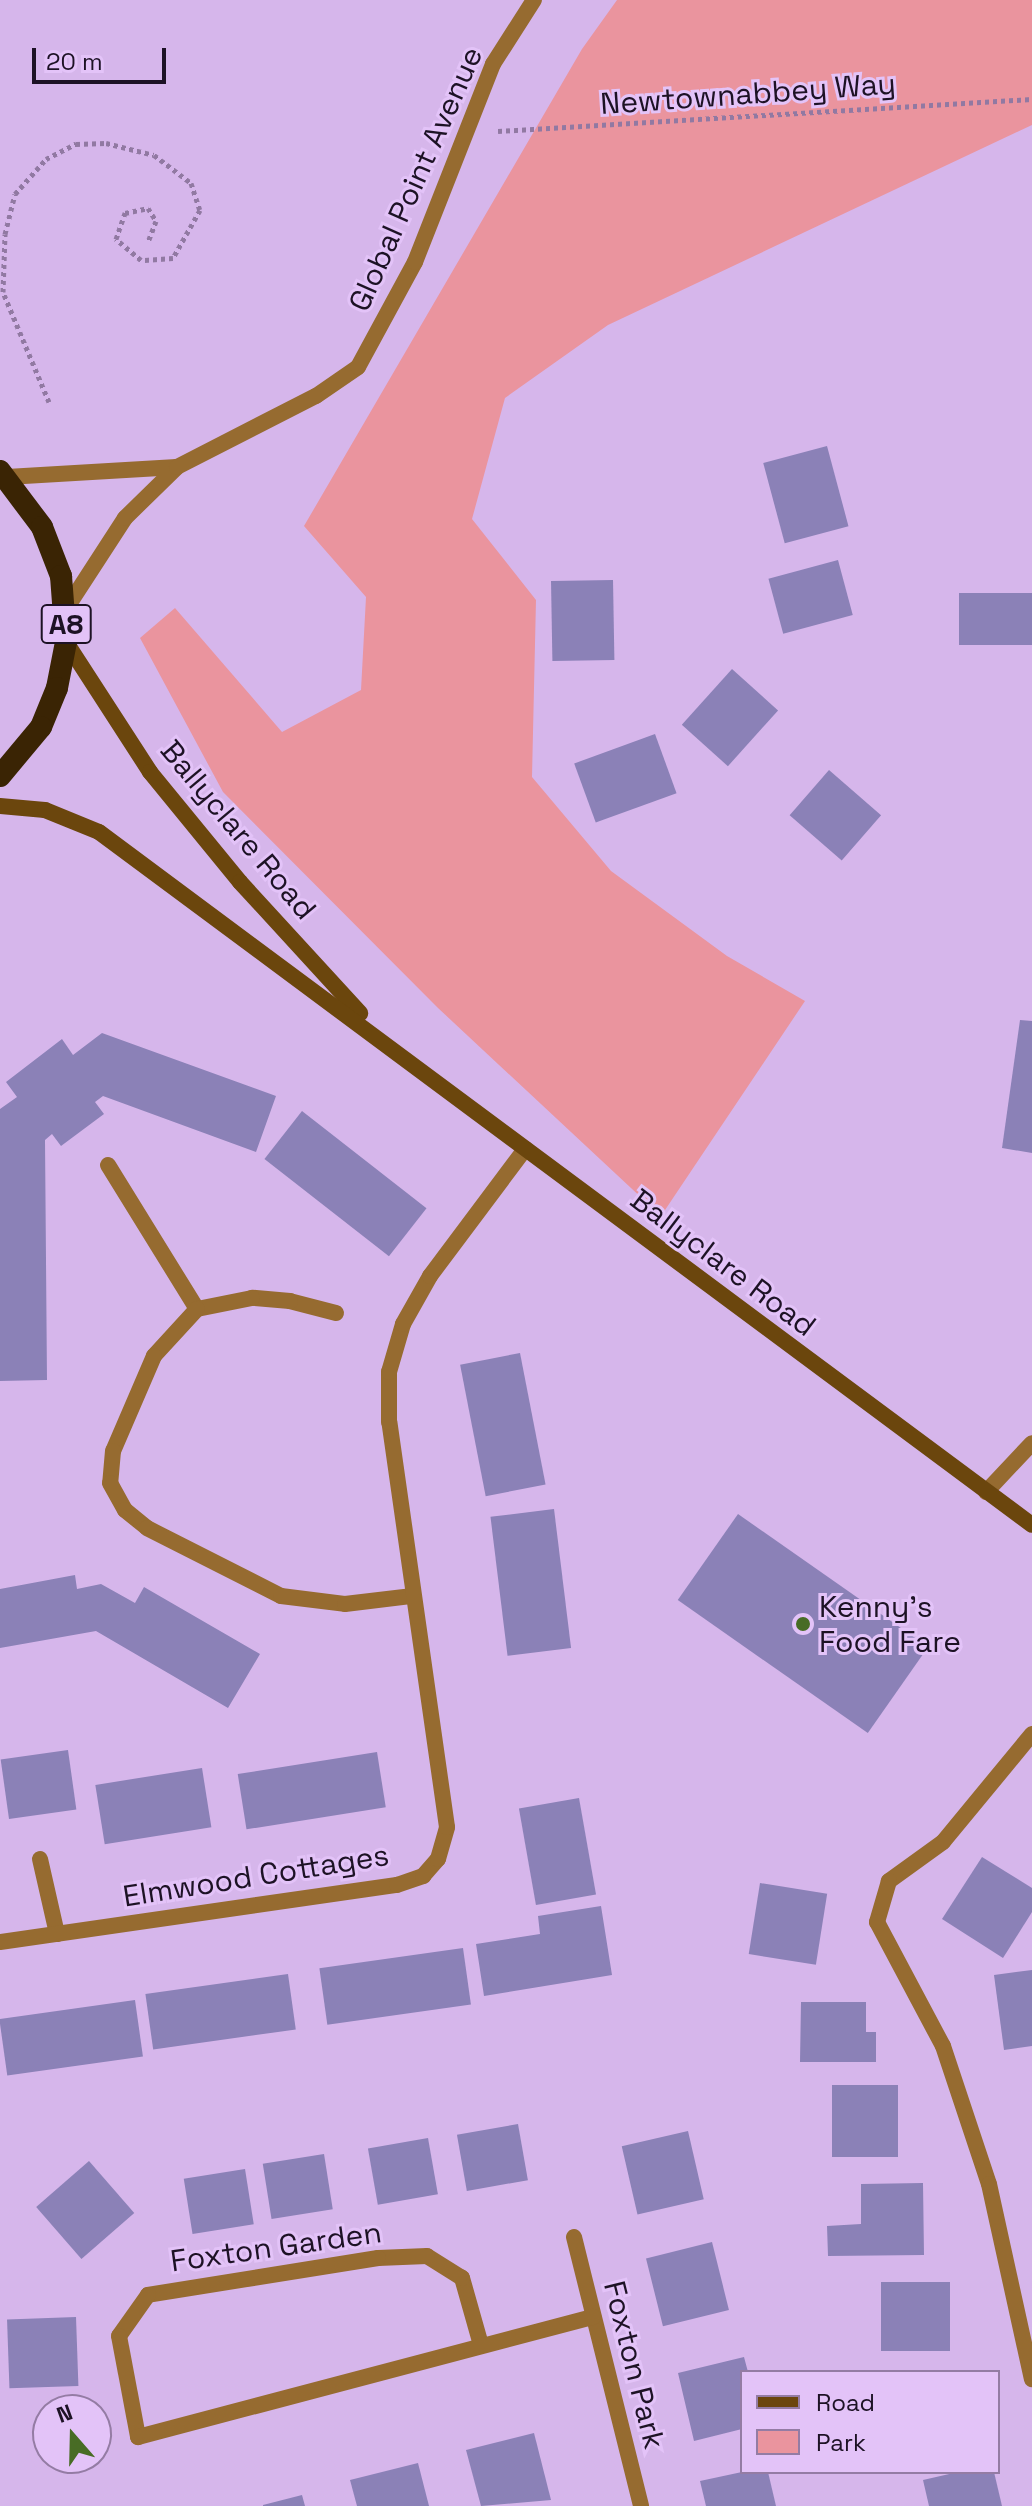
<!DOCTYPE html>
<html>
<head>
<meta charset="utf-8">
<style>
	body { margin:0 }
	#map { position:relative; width:1032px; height:2506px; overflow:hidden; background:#d6b6eb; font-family:"Space Grotesk",sans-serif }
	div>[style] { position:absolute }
	.green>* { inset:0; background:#ea949e }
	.building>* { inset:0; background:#8b81b7; transform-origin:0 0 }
	.path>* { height:5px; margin-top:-2.5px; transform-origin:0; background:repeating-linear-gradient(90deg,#9179a2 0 4px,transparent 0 8px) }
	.service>* { height:16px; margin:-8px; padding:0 8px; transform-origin:8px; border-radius:8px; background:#966b30 }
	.minor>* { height:16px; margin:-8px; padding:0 8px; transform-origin:8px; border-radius:8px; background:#966b30 }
	.secondary>* { height:16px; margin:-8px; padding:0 8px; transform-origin:8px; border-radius:8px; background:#6b460d }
	.trunk>* { height:22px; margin:-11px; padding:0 11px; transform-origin:11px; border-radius:11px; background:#3a2404 }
	.dots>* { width:22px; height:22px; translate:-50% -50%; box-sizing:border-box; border:4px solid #e3c3f8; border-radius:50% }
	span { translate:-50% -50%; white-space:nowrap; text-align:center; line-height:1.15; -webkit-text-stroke:6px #e3c3f8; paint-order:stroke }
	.shield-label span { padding:2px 6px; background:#e3c3f8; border:2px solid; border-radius:6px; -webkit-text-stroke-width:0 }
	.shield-label { font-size:28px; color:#1d1225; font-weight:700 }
	.street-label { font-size:30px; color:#1d1225 }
	.poi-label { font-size:30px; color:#1d1225 }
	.left { translate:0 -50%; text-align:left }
	.legend { position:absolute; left:740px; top:2370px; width:260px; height:104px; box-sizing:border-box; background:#e3c3f8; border:2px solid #947ca4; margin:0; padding:10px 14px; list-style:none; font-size:24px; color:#1d1225 }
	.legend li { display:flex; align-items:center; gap:16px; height:40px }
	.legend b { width:40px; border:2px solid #947ca4 }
	.north { position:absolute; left:32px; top:2394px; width:80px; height:80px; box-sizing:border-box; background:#e3c3f8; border:2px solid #947ca4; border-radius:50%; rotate:340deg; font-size:22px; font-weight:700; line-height:32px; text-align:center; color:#1d1225 }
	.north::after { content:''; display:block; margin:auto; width:28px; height:36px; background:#486c25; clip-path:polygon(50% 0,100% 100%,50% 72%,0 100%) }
	.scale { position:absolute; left:32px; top:48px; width:134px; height:36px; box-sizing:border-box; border:4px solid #1d1225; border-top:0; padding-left:10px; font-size:24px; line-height:28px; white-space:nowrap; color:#1d1225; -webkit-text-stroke:6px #e3c3f8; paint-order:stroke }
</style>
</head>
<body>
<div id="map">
	<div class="green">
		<div style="clip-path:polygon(617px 0,1032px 0,1032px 125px,608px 325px,505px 398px,472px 519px,536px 600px,532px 777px,611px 871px,727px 956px,805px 1001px,661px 1216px,438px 1008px,223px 792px,140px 638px,175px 608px,282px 732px,361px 690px,366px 597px,304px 526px,582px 49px)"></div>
	</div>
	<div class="building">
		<div style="left:827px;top:446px;width:83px;height:66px;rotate:75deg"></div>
		<div style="left:838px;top:560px;width:57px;height:72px;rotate:75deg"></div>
		<div style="left:613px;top:580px;width:80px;height:62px;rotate:89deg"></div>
		<div style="left:959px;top:593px;width:73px;height:52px"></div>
		<div style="left:732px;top:669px;width:62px;height:75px;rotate:42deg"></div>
		<div style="left:655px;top:734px;width:63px;height:86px;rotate:70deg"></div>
		<div style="left:829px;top:770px;width:69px;height:60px;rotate:41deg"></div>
		<div style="clip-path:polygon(1020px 1020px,1032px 1021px,1032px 1153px,1002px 1148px)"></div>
		<div style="clip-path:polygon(102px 1033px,276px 1096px,256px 1152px,103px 1096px,95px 1102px,104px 1114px,61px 1146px,52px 1134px,45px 1140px,47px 1380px,0 1381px,0 1109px,17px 1097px,6px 1082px,62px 1039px,73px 1055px)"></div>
		<div style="left:302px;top:1111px;width:158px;height:61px;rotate:38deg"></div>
		<div style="left:520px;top:1353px;width:134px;height:61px;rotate:79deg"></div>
		<div style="left:554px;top:1509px;width:140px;height:64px;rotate:83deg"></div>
		<div style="left:738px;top:1514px;width:232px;height:105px;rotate:35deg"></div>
		<div style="clip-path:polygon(75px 1575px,77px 1589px,101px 1584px,135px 1603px,144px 1587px,260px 1654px,228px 1708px,96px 1631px,0 1648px,0 1589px)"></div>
		<div style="left:68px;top:1750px;width:60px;height:68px;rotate:82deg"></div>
		<div style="left:377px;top:1752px;width:56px;height:141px;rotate:81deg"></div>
		<div style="left:202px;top:1768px;width:60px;height:108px;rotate:81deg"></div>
		<div style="left:579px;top:1798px;width:98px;height:61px;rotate:80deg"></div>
		<div style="clip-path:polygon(982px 1857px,1032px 1888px,1032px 1912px,1003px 1958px,942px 1919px)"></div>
		<div style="left:760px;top:1883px;width:68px;height:72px;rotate:9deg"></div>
		<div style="clip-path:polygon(601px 1906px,612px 1975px,484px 1996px,476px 1944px,540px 1934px,538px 1916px)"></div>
		<div style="left:463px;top:1948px;width:57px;height:145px;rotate:82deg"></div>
		<div style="clip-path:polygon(1032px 1970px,1032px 2046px,1004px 2050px,994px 1975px)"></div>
		<div style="left:288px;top:1974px;width:56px;height:144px;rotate:82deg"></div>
		<div style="left:135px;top:2000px;width:57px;height:137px;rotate:82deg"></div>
		<div style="clip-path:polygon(801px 2002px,866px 2002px,866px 2032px,876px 2032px,876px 2062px,800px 2062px)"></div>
		<div style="left:832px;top:2085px;width:66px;height:72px"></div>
		<div style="left:518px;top:2124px;width:57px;height:62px;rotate:80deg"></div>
		<div style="left:688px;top:2131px;width:70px;height:68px;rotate:77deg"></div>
		<div style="left:428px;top:2138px;width:57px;height:61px;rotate:80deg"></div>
		<div style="left:324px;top:2154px;width:56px;height:62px;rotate:81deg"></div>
		<div style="left:89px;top:2161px;width:69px;height:70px;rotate:49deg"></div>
		<div style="left:245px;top:2169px;width:56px;height:62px;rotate:81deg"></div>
		<div style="clip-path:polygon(923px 2183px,924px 2255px,828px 2256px,827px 2226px,861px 2224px,861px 2184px)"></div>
		<div style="left:712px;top:2242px;width:70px;height:68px;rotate:76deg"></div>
		<div style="left:881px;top:2282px;width:69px;height:69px"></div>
		<div style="left:76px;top:2317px;width:69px;height:69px;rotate:88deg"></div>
		<div style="clip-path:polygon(744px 2357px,748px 2372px,742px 2372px,742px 2429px,694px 2441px,678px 2373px)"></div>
		<div style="clip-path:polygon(534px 2433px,551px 2500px,481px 2506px,466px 2450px)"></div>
		<div style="clip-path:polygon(418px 2463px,429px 2506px,357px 2506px,350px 2480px)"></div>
		<div style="clip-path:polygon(742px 2472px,768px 2472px,776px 2506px,706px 2506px,700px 2481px)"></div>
		<div style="clip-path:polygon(958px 2472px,994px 2472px,1002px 2506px,929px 2506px,923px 2480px)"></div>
		<div style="clip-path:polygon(302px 2495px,305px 2506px,263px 2506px,263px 2505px)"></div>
	</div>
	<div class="path">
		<div style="left:498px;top:131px;width:535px;rotate:-3.43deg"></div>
		<div style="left:49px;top:402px;width:119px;rotate:-112.7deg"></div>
		<div style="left:3px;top:292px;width:58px;rotate:-88deg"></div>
		<div style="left:5px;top:234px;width:41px;rotate:-76deg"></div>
		<div style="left:15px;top:194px;width:47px;rotate:-48.5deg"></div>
		<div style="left:46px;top:159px;width:34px;rotate:-27deg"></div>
		<div style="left:76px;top:144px;width:30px;rotate:-2deg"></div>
		<div style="left:106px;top:143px;width:49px;rotate:14deg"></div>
		<div style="left:154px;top:155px;width:46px;rotate:37.1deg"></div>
		<div style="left:191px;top:183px;width:28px;rotate:72deg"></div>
		<div style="left:200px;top:210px;width:55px;rotate:119.4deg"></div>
		<div style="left:173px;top:258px;width:32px;rotate:176deg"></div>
		<div style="left:141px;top:260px;width:33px;rotate:-140deg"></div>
		<div style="left:116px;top:239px;width:28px;rotate:-71deg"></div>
		<div style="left:125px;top:213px;width:24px;rotate:-12deg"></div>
		<div style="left:148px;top:208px;width:15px;rotate:58deg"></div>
		<div style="left:156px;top:221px;width:22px;rotate:111deg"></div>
	</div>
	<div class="service">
		<div style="left:986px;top:1492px;width:67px;rotate:-46.8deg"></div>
	</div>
	<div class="minor">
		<div style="left:7px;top:477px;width:170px;rotate:-3.4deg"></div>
		<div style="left:66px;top:609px;width:108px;rotate:-57deg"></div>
		<div style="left:125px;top:518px;width:73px;rotate:-44.4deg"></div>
		<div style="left:177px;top:467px;width:156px;rotate:-27.1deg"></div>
		<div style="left:316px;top:396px;width:51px;rotate:-34.6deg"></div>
		<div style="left:358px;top:367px;width:119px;rotate:-61.5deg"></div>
		<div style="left:415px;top:262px;width:213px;rotate:-68.5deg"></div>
		<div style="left:493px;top:64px;width:76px;rotate:-57.4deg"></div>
		<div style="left:108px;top:1165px;width:169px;rotate:58.3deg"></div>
		<div style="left:336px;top:1313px;width:48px;rotate:-165.4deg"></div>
		<div style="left:290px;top:1301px;width:38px;rotate:-175deg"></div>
		<div style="left:252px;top:1298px;width:56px;rotate:168.7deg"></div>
		<div style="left:197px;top:1309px;width:64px;rotate:132.5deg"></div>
		<div style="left:154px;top:1356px;width:103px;rotate:113.3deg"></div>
		<div style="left:113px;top:1451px;width:32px;rotate:95deg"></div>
		<div style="left:110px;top:1483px;width:31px;rotate:61deg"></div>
		<div style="left:125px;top:1510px;width:28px;rotate:39deg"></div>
		<div style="left:147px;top:1528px;width:150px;rotate:26.9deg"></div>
		<div style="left:281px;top:1596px;width:64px;rotate:7.1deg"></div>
		<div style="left:345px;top:1604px;width:66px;rotate:-6.9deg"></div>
		<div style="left:1032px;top:1734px;width:140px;rotate:129.5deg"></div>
		<div style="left:943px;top:1842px;width:67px;rotate:144.2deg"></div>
		<div style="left:889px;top:1881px;width:43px;rotate:106.3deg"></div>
		<div style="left:877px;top:1922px;width:140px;rotate:62deg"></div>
		<div style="left:943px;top:2046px;width:145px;rotate:71.6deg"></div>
		<div style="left:989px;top:2184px;width:200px;rotate:77.6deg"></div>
		<div style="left:40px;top:1859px;width:77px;rotate:77.2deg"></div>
		<div style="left:0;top:1942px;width:401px;rotate:-8.2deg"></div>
		<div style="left:397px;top:1885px;width:28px;rotate:-19deg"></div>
		<div style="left:423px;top:1876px;width:23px;rotate:-49deg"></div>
		<div style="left:438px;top:1859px;width:33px;rotate:-74deg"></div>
		<div style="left:447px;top:1827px;width:409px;rotate:-98.1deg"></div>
		<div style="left:389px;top:1422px;width:50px;rotate:-90deg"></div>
		<div style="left:389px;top:1372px;width:50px;rotate:-73.7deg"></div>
		<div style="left:403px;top:1324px;width:55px;rotate:-60.6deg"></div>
		<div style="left:430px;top:1276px;width:159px;rotate:-53.2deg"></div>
		<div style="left:574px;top:2237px;width:277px;rotate:76deg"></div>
		<div style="left:481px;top:2345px;width:70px;rotate:-105.8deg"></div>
		<div style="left:462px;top:2278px;width:41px;rotate:-147.8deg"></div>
		<div style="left:427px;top:2256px;width:49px;rotate:177.7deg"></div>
		<div style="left:378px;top:2258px;width:233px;rotate:170.9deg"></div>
		<div style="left:148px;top:2295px;width:50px;rotate:125.3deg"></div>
		<div style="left:119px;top:2336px;width:103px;rotate:79.3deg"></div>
		<div style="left:138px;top:2437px;width:471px;rotate:-14.8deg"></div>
	</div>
	<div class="secondary">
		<div style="left:66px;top:642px;width:155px;rotate:57.1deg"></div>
		<div style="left:150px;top:772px;width:142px;rotate:50.7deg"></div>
		<div style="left:240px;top:882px;width:178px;rotate:47.5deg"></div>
		<div style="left:0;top:806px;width:45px;rotate:5.1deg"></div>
		<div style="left:45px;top:810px;width:58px;rotate:22.2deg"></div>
		<div style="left:99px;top:832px;width:1162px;rotate:36.6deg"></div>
	</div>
	<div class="trunk">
		<div style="left:0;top:471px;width:70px;rotate:53.1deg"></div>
		<div style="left:42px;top:527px;width:53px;rotate:68.8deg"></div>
		<div style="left:61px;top:576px;width:66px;rotate:85.7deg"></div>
		<div style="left:66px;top:642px;width:47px;rotate:101.1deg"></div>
		<div style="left:57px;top:688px;width:42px;rotate:112.3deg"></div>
		<div style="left:41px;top:727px;width:64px;rotate:129.9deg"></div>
	</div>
	<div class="dots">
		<div style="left:803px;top:1624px;background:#486c25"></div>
	</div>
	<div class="shield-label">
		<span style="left:66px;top:624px">A8</span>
	</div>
	<div class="street-label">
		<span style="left:748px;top:94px;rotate:-4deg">Newtownabbey Way</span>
		<span style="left:416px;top:179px;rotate:-66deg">Global Point Avenue</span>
		<span style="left:238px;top:830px;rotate:50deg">Ballyclare Road</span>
		<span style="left:723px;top:1263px;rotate:37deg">Ballyclare Road</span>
		<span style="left:256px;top:1876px;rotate:-9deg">Elmwood Cottages</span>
		<span style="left:276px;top:2247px;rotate:-8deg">Foxton Garden</span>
		<span style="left:634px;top:2365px;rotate:76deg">Foxton Park</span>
	</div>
	<div class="poi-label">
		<span class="left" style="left:819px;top:1624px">Kenny’s<br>Food Fare</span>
	</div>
	<ul class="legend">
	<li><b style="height:10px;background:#6b460d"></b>Road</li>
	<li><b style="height:22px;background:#ea949e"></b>Park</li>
	</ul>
	<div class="north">N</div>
	<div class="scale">20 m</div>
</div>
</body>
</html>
